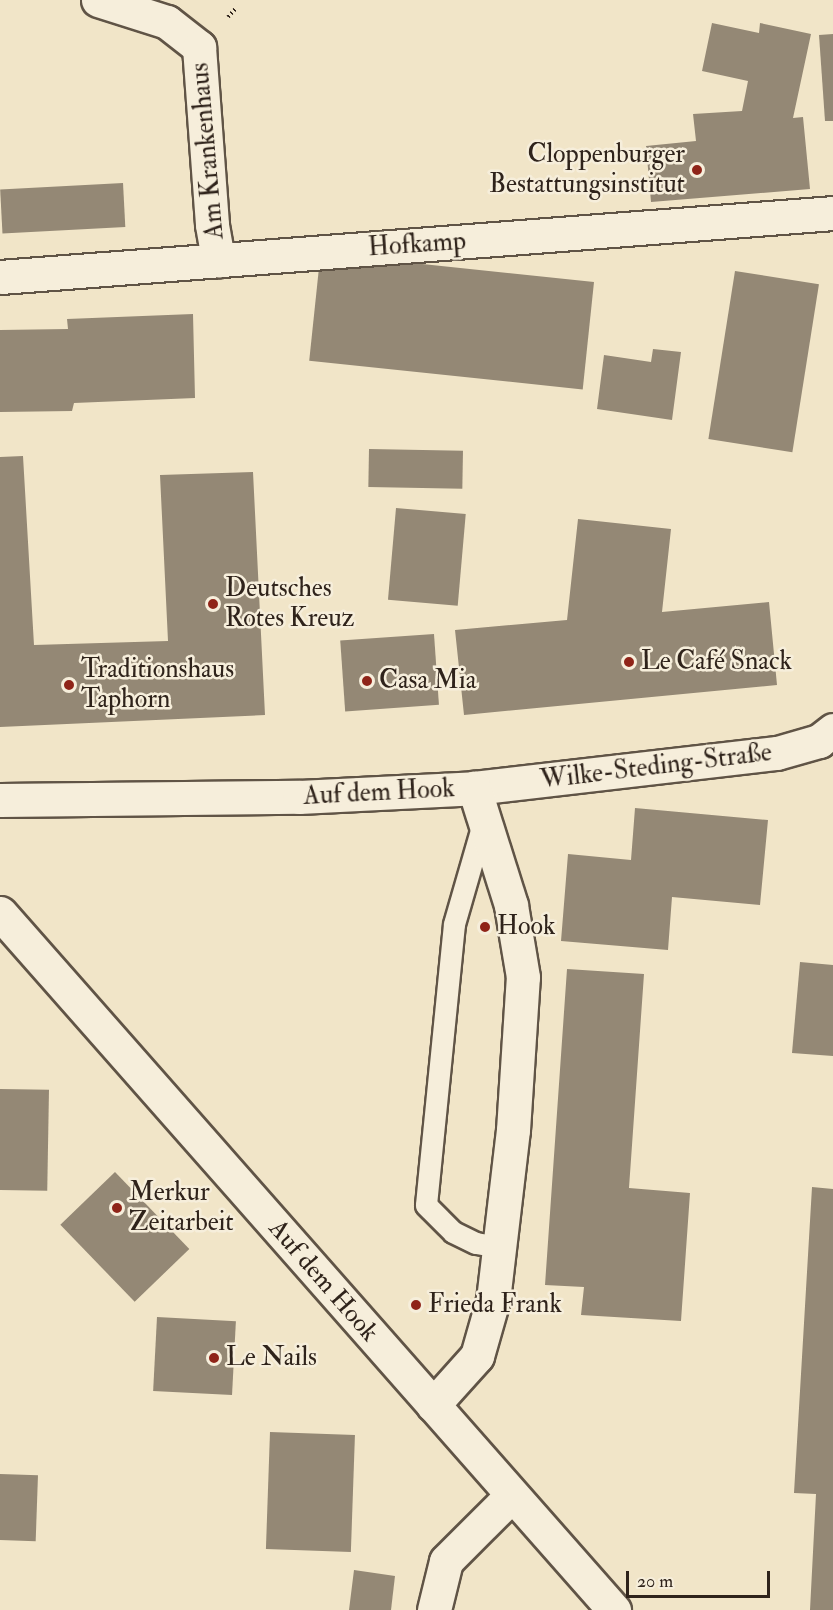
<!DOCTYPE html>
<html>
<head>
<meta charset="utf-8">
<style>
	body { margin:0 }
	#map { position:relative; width:833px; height:1610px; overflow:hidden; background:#f1e5c8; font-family:"IM FELL Double Pica",serif }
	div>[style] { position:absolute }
	.building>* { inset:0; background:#948875; transform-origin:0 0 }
	.path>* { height:4px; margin-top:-2px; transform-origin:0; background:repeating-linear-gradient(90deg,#2f231b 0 1.5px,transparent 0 4.5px) }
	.roads { filter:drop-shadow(2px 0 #605446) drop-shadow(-2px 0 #605446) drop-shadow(0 2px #605446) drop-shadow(0 -2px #605446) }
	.service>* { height:21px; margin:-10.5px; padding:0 10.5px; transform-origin:10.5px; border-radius:10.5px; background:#f6eedb }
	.minor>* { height:33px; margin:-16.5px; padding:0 16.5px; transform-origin:16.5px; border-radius:16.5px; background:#f6eedb }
	.tertiary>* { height:33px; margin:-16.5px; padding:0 16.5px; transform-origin:16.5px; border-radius:16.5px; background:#f6eedb }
	.dots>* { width:16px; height:16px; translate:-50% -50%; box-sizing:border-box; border:3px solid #f6eedb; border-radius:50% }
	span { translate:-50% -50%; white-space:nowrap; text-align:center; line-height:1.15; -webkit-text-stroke:5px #f6eedb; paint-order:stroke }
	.street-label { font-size:26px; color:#2f231b }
	.poi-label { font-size:26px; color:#2f231b }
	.right { translate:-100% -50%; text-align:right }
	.left { translate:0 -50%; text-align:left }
	.scale { position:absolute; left:626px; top:1571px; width:144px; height:27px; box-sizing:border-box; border:3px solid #2f231b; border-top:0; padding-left:8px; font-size:18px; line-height:21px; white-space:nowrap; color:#2f231b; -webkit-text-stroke:4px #f6eedb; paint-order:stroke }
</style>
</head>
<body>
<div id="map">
	<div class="building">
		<div style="clip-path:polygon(712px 23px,759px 33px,760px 23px,811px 34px,793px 118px,803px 117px,810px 189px,651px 202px,646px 146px,696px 141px,693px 114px,742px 111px,748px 81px,702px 71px)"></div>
		<div style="clip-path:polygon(833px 34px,833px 121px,825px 121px,819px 35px)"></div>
		<div style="left:123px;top:183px;width:44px;height:123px;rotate:87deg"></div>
		<div style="left:735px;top:271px;width:85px;height:170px;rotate:9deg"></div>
		<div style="left:594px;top:282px;width:108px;height:275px;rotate:96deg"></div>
		<div style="clip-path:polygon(193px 314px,195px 398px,74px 403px,72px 411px,0 412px,0 330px,68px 329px,67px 319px)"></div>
		<div style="clip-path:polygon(653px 349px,681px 352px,672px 420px,597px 409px,604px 355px,651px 362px)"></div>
		<div style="left:369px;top:449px;width:94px;height:38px;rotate:1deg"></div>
		<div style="clip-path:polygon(23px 456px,34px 645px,168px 641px,160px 475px,253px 472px,265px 715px,0 727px,0 457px)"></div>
		<div style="left:396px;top:508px;width:70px;height:92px;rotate:5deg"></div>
		<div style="clip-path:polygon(578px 519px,671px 529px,662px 612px,769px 602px,777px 685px,464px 715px,455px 630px,567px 620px)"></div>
		<div style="left:434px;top:634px;width:71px;height:94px;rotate:86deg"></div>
		<div style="clip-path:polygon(635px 808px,768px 820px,760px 905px,672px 897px,668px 950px,561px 941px,568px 854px,631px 860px)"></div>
		<div style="clip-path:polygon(800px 962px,833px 965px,833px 1056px,792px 1053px)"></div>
		<div style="clip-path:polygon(567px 969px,644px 974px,629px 1188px,690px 1193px,681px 1321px,581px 1315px,584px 1287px,545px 1285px)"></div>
		<div style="left:0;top:1089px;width:49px;height:101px;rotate:1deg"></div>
		<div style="left:115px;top:1172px;width:107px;height:76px;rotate:46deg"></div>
		<div style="clip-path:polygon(812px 1187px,833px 1189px,833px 1610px,810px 1610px,816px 1494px,794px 1493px)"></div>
		<div style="left:157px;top:1317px;width:79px;height:74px;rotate:3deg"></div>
		<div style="left:270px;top:1432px;width:85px;height:117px;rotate:2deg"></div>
		<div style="left:0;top:1474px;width:38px;height:66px;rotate:2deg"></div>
		<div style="clip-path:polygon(354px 1570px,395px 1576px,391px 1610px,349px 1610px)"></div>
	</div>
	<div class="path">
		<div style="left:228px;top:17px;width:12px;rotate:-48deg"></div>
	</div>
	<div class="roads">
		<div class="service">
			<div style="left:484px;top:820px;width:108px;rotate:106.1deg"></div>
			<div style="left:454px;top:924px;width:282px;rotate:95.7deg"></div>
			<div style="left:426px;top:1205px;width:38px;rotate:45deg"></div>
			<div style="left:453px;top:1232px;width:25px;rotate:26deg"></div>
			<div style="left:476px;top:1243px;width:23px;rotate:10deg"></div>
		</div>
		<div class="minor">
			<div style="left:98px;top:0;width:72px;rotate:17.7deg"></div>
			<div style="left:167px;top:22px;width:41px;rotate:38deg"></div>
			<div style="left:199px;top:47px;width:178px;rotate:85.8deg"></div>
			<div style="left:212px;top:225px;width:36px;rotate:80deg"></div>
			<div style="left:0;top:277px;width:835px;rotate:-4.39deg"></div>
			<div style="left:0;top:800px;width:299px;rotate:-0.6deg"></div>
			<div style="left:299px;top:797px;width:175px;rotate:-2.9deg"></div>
			<div style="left:474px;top:788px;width:305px;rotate:-6.6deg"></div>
			<div style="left:777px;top:753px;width:44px;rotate:-15.9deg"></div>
			<div style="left:819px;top:741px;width:18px;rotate:-38deg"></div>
			<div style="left:433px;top:1405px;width:66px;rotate:-48.1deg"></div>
			<div style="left:477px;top:1356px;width:58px;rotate:-74.1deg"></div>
			<div style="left:493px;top:1300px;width:171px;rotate:-83.3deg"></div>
			<div style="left:513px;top:1130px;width:153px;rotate:-86.3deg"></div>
			<div style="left:523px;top:977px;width:73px;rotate:-99.5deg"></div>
			<div style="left:511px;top:905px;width:123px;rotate:-107.5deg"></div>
			<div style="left:434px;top:1610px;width:50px;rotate:-76.2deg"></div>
			<div style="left:446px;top:1561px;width:93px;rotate:-45deg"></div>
		</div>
		<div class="tertiary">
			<div style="left:0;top:913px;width:929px;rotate:48.62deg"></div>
		</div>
	</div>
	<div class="dots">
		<div style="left:697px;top:170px;background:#8f2418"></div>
		<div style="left:213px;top:604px;background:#8f2418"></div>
		<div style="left:629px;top:662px;background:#8f2418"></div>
		<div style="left:367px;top:681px;background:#8f2418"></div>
		<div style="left:69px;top:685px;background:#8f2418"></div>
		<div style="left:485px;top:927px;background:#8f2418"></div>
		<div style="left:117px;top:1208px;background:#8f2418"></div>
		<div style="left:416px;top:1305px;background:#8f2418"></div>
		<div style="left:214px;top:1358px;background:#8f2418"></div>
	</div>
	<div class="street-label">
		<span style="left:208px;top:151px;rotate:-95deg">Am Krankenhaus</span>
		<span style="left:417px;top:245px;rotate:-4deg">Hofkamp</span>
		<span style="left:656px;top:767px;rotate:-7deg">Wilke-Steding-Straße</span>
		<span style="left:379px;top:793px;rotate:-3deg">Auf dem Hook</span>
		<span style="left:323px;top:1281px;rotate:49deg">Auf dem Hook</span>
	</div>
	<div class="poi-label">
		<span class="right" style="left:685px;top:170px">Cloppenburger<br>Bestattungsinstitut</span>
		<span class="left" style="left:225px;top:604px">Deutsches<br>Rotes Kreuz</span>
		<span class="left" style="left:641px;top:662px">Le Café Snack</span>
		<span class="left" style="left:81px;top:685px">Traditionshaus<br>Taphorn</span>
		<span class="left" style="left:379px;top:681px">Casa Mia</span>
		<span class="left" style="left:497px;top:927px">Hook</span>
		<span class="left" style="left:129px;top:1208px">Merkur<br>Zeitarbeit</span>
		<span class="left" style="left:428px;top:1305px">Frieda Frank</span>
		<span class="left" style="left:226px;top:1358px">Le Nails</span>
	</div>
	<div class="scale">20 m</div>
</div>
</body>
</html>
